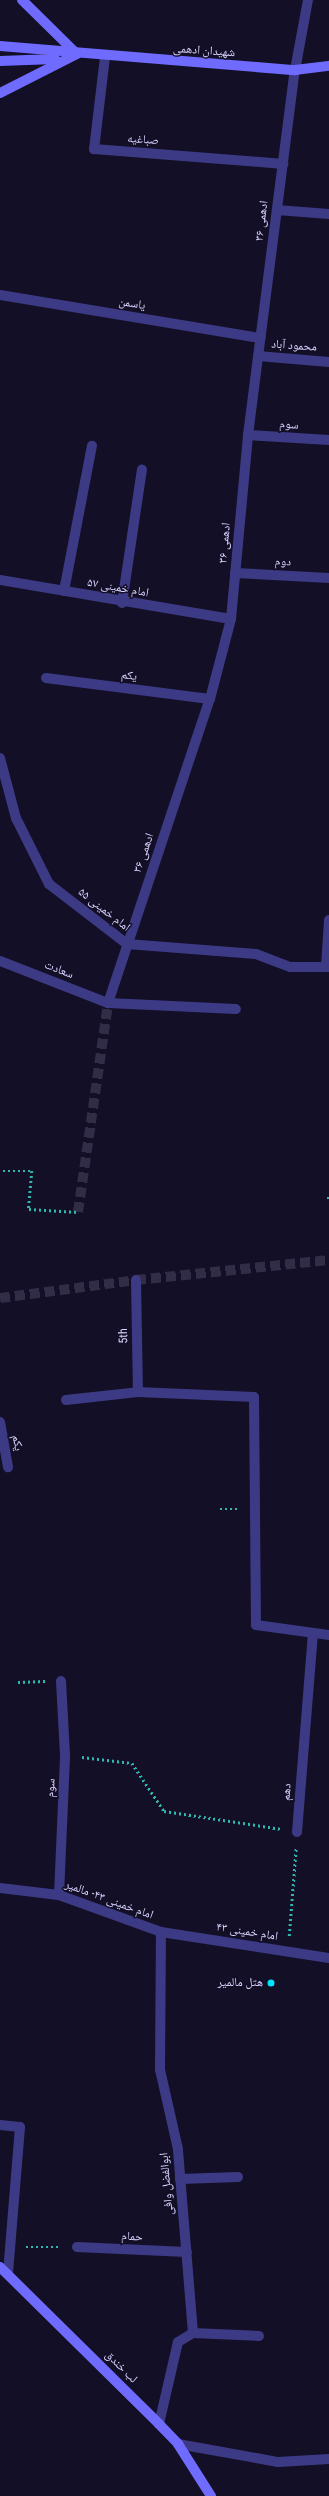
<!DOCTYPE html>
<html>
<head>
<meta charset="utf-8">
<style>
	body { margin:0 }
	#map { position:relative; width:329px; height:2496px; overflow:hidden; background:#130f26; font-family:"Roboto Condensed","Noto Naskh Arabic",sans-serif }
	div>[style] { position:absolute }
	.street-tunnel>* { height:10px; margin-top:-5px; transform-origin:0; background:repeating-linear-gradient(90deg,#312d47 0 10px,transparent 0 15px) }
	.path>* { height:2.5px; margin-top:-1.25px; transform-origin:0; background:repeating-linear-gradient(90deg,#2fb8b0 0 2px,transparent 0 5px) }
	.lane>* { height:10px; margin:-5px; padding:0 5px; transform-origin:5px; border-radius:5px; background:#3d3a85 }
	.street>* { height:10px; margin:-5px; padding:0 5px; transform-origin:5px; border-radius:5px; background:#3d3a85 }
	.secondary>* { height:10px; margin:-5px; padding:0 5px; transform-origin:5px; border-radius:5px; background:#6f6bff }
	.dots>* { width:11px; height:11px; translate:-50% -50%; box-sizing:border-box; border:2px solid #130f26; border-radius:50% }
	span { translate:-50% -50%; white-space:nowrap; text-align:center; line-height:1.15; -webkit-text-stroke:3px #130f26; paint-order:stroke }
	.street-label { font-size:12px; color:#d9d4ff }
	.poi-label { font-size:12px; color:#d9d4ff }
	.right { translate:-100% -50%; text-align:right }
</style>
</head>
<body>
<div id="map">
	<div class="street-tunnel">
		<div style="left:78px;top:1212px;width:211px;rotate:-81.8deg"></div>
		<div style="left:0;top:1298px;width:137px;rotate:-7.5deg"></div>
		<div style="left:136px;top:1280px;width:194px;rotate:-5.9deg"></div>
	</div>
	<div class="path">
		<div style="left:3px;top:1171px;width:29px"></div>
		<div style="left:32px;top:1171px;width:38px;rotate:95deg"></div>
		<div style="left:29px;top:1209px;width:49px;rotate:3.5deg"></div>
		<div style="left:327px;top:1198px;width:2px"></div>
		<div style="left:220px;top:1509px;width:19px"></div>
		<div style="left:18px;top:1682px;width:27px;rotate:-2deg"></div>
		<div style="left:82px;top:1757px;width:50px;rotate:6.8deg"></div>
		<div style="left:132px;top:1763px;width:58px;rotate:56.3deg"></div>
		<div style="left:164px;top:1811px;width:119px;rotate:8.7deg"></div>
		<div style="left:289px;top:1936px;width:89px;rotate:-85.5deg"></div>
		<div style="left:26px;top:2247px;width:35px"></div>
	</div>
	<div class="lane">
		<div style="left:105px;top:57px;width:93px;rotate:96.8deg"></div>
		<div style="left:94px;top:149px;width:190px;rotate:4.5deg"></div>
		<div style="left:0;top:2125px;width:20px;rotate:6deg"></div>
		<div style="left:20px;top:2127px;width:145px;rotate:94.7deg"></div>
		<div style="left:180px;top:2179px;width:58px;rotate:-2deg"></div>
		<div style="left:77px;top:2247px;width:110px;rotate:2.6deg"></div>
		<div style="left:193px;top:2333px;width:66px;rotate:2.6deg"></div>
		<div style="left:159px;top:2424px;width:84px;rotate:-77deg"></div>
		<div style="left:178px;top:2342px;width:17px;rotate:-31deg"></div>
		<div style="left:193px;top:2333px;width:185px;rotate:-94.7deg"></div>
		<div style="left:178px;top:2149px;width:81px;rotate:-102.8deg"></div>
		<div style="left:160px;top:2070px;width:138px;rotate:-89.6deg"></div>
	</div>
	<div class="street">
		<div style="left:277px;top:210px;width:52px;rotate:4.4deg"></div>
		<div style="left:0;top:295px;width:264px;rotate:9.4deg"></div>
		<div style="left:258px;top:356px;width:71px;rotate:4.8deg"></div>
		<div style="left:248px;top:435px;width:81px;rotate:3.5deg"></div>
		<div style="left:235px;top:573px;width:94px;rotate:3deg"></div>
		<div style="left:0;top:580px;width:234px;rotate:9.6deg"></div>
		<div style="left:64px;top:591px;width:148px;rotate:-79.1deg"></div>
		<div style="left:122px;top:603px;width:135px;rotate:-81.5deg"></div>
		<div style="left:46px;top:678px;width:165px;rotate:7.3deg"></div>
		<div style="left:0;top:758px;width:62px;rotate:75.1deg"></div>
		<div style="left:16px;top:818px;width:74px;rotate:63.4deg"></div>
		<div style="left:49px;top:884px;width:98px;rotate:37.6deg"></div>
		<div style="left:127px;top:944px;width:129px;rotate:4.4deg"></div>
		<div style="left:256px;top:954px;width:36px;rotate:21deg"></div>
		<div style="left:290px;top:967px;width:39px"></div>
		<div style="left:0;top:961px;width:116px;rotate:21.3deg"></div>
		<div style="left:108px;top:1003px;width:128px;rotate:2.7deg"></div>
		<div style="left:326px;top:967px;width:47px;rotate:-86.3deg"></div>
		<div style="left:108px;top:1003px;width:321px;rotate:-71.5deg"></div>
		<div style="left:210px;top:699px;width:83px;rotate:-75.3deg"></div>
		<div style="left:231px;top:619px;width:185px;rotate:-84.7deg"></div>
		<div style="left:248px;top:435px;width:368px;rotate:-82.7deg"></div>
		<div style="left:295px;top:70px;width:71px;rotate:-79.5deg"></div>
		<div style="left:136px;top:1280px;width:112px;rotate:89deg"></div>
		<div style="left:66px;top:1400px;width:72px;rotate:-6.3deg"></div>
		<div style="left:138px;top:1392px;width:116px;rotate:2.5deg"></div>
		<div style="left:254px;top:1397px;width:228px;rotate:89.5deg"></div>
		<div style="left:256px;top:1625px;width:74px;rotate:7.8deg"></div>
		<div style="left:0;top:1422px;width:46px;rotate:79.9deg"></div>
		<div style="left:297px;top:1832px;width:199px;rotate:-85.4deg"></div>
		<div style="left:0;top:1888px;width:59px;rotate:6.8deg"></div>
		<div style="left:59px;top:1895px;width:109px;rotate:19.9deg"></div>
		<div style="left:161px;top:1932px;width:170px;rotate:8.8deg"></div>
		<div style="left:59px;top:1895px;width:140px;rotate:-87.5deg"></div>
		<div style="left:65px;top:1755px;width:74px;rotate:-93.1deg"></div>
		<div style="left:178px;top:2444px;width:102px;rotate:10.2deg"></div>
		<div style="left:278px;top:2462px;width:51px;rotate:-3.4deg"></div>
	</div>
	<div class="secondary">
		<div style="left:22px;top:0;width:77px;rotate:44.5deg"></div>
		<div style="left:0;top:46px;width:296px;rotate:4.7deg"></div>
		<div style="left:295px;top:70px;width:34px;rotate:-7deg"></div>
		<div style="left:0;top:61px;width:55px;rotate:-2.1deg"></div>
		<div style="left:0;top:93px;width:86px;rotate:-26.9deg"></div>
		<div style="left:0;top:2267px;width:223px;rotate:44.6deg"></div>
		<div style="left:159px;top:2424px;width:28px;rotate:46deg"></div>
		<div style="left:178px;top:2444px;width:62px;rotate:57.6deg"></div>
	</div>
	<div class="dots">
		<div style="left:271px;top:1983px;background:#00e5ff"></div>
	</div>
	<div class="street-label">
		<span style="left:204px;top:51px;rotate:4deg">شهیدان ادهمی</span>
		<span style="left:143px;top:140px;rotate:4deg">صباغیه</span>
		<span style="left:262px;top:221px;rotate:-83deg">ادهمی ۳۶</span>
		<span style="left:132px;top:304px;rotate:9deg">یاسمن</span>
		<span style="left:294px;top:346px;rotate:4deg">محمود آباد</span>
		<span style="left:289px;top:425px;rotate:4deg">سوم</span>
		<span style="left:225px;top:543px;rotate:-85deg">ادهمی ۳۶</span>
		<span style="left:283px;top:562px;rotate:3deg">دوم</span>
		<span style="left:118px;top:588px;rotate:10deg">امام خمینی ۵۷</span>
		<span style="left:129px;top:676px;rotate:8deg">یکم</span>
		<span style="left:144px;top:853px;rotate:-71deg">ادهمی ۳۶</span>
		<span style="left:104px;top:910px;rotate:38deg">امام خمینی ۵۵</span>
		<span style="left:59px;top:970px;rotate:21deg">سعادت</span>
		<span style="left:124px;top:1336px;rotate:-91deg">5th</span>
		<span style="left:17px;top:1443px;rotate:80deg">یکم</span>
		<span style="left:51px;top:1788px;rotate:-87deg">سوم</span>
		<span style="left:287px;top:1792px;rotate:-86deg">دهم</span>
		<span style="left:109px;top:1900px;rotate:20deg">امام خمینی ۴۳- مالمیر</span>
		<span style="left:247px;top:1932px;rotate:9deg">امام خمینی ۴۳</span>
		<span style="left:167px;top:2184px;rotate:-95deg">ابوالفضل وافی</span>
		<span style="left:132px;top:2237px;rotate:3deg">حمام</span>
		<span style="left:121px;top:2367px;rotate:45deg">لب خندق</span>
	</div>
	<div class="poi-label">
		<span class="right" style="left:263px;top:1983px">هتل مالمير</span>
	</div>
</div>
</body>
</html>
